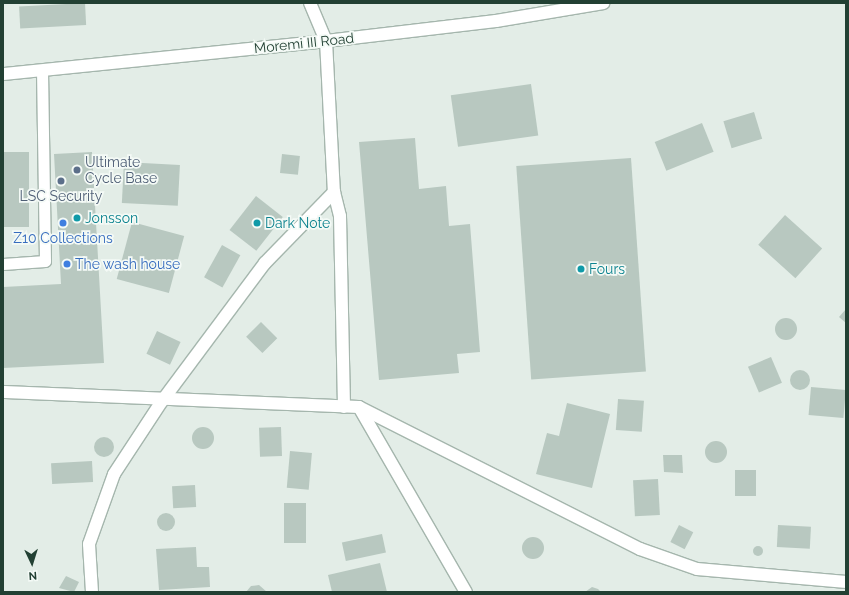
<!DOCTYPE html>
<html>
<head>
<meta charset="utf-8">
<style>
	body { margin:0 }
	#map { position:relative; width:849px; height:595px; overflow:hidden; background:#e3ede7; font-family:Raleway,sans-serif }
	div>[style] { position:absolute }
	.building>* { inset:0; background:#b8c8c0; transform-origin:0 0 }
	.round { border-radius:50% }
	.roads { filter:drop-shadow(1px 0 #a5b6ad) drop-shadow(-1px 0 #a5b6ad) drop-shadow(0 1px #a5b6ad) drop-shadow(0 -1px #a5b6ad) }
	.lane>* { height:11px; margin:-5.5px; padding:0 5.5px; transform-origin:5.5px; border-radius:5.5px; background:#fff }
	.street>* { height:12px; margin:-6px; padding:0 6px; transform-origin:6px; border-radius:6px; background:#fff }
	.secondary>* { height:12px; margin:-6px; padding:0 6px; transform-origin:6px; border-radius:6px; background:#fff }
	.dots>* { width:11px; height:11px; translate:-50% -50%; box-sizing:border-box; border:2px solid #f4faf6; border-radius:50% }
	span { translate:-50% -50%; white-space:nowrap; text-align:center; line-height:1.15; -webkit-text-stroke:3.5px #f4faf6; paint-order:stroke }
	.street-label { font-size:14px; color:#224033 }
	.service-label { font-size:14px; color:#4e5e75 }
	.left { translate:0 -50%; text-align:left }
	.culture-label { font-size:14px; color:#0d838f }
	.shop-label { font-size:14px; color:#366cbe }
	.frame { position:absolute; inset:0; border:4px solid #224033; pointer-events:none }
	.north { position:absolute; left:12px; top:543px; width:40px; height:40px; -webkit-text-stroke:3px #f4faf6; paint-order:stroke; rotate:176deg; font-size:11px; font-weight:700; line-height:16px; text-align:center; color:#224033 }
	.north::after { content:''; display:block; margin:auto; width:14px; height:18px; background:#224033; clip-path:polygon(50% 0,100% 100%,50% 72%,0 100%) }
</style>
</head>
<body>
<div id="map">
	<div class="building">
		<div style="left:85px;top:3px;width:22px;height:66px;rotate:87deg"></div>
		<div style="left:531px;top:84px;width:52px;height:81px;rotate:82deg"></div>
		<div style="left:754px;top:112px;width:28px;height:32px;rotate:73deg"></div>
		<div style="left:702px;top:123px;width:31px;height:51px;rotate:68deg"></div>
		<div style="clip-path:polygon(415px 138px,419px 189px,446px 186px,449px 226px,470px 224px,480px 352px,457px 354px,459px 373px,379px 380px,359px 142px)"></div>
		<div style="left:29px;top:152px;width:75px;height:26px;rotate:90deg"></div>
		<div style="clip-path:polygon(92px 152px,104px 363px,3px 368px,3px 287px,61px 284px,54px 154px)"></div>
		<div style="left:282px;top:154px;width:18px;height:19px;rotate:6deg"></div>
		<div style="left:631px;top:158px;width:214px;height:115px;rotate:86deg"></div>
		<div style="left:124px;top:162px;width:56px;height:41px;rotate:3deg"></div>
		<div style="left:256px;top:196px;width:34px;height:43px;rotate:38deg"></div>
		<div style="left:785px;top:215px;width:50px;height:40px;rotate:42deg"></div>
		<div style="left:132px;top:222px;width:54px;height:59px;rotate:15deg"></div>
		<div style="left:222px;top:245px;width:21px;height:37px;rotate:29deg"></div>
		<div style="clip-path:polygon(846px 309px,846px 323px,839px 317px)"></div>
		<div class="round" style="left:775px;top:318px;width:22px;height:22px"></div>
		<div style="left:261px;top:322px;width:23px;height:21px;rotate:45deg"></div>
		<div style="left:157px;top:331px;width:26px;height:25px;rotate:25deg"></div>
		<div style="left:771px;top:357px;width:28px;height:25px;rotate:67deg"></div>
		<div class="round" style="left:790px;top:370px;width:20px;height:20px"></div>
		<div style="left:811px;top:387px;width:35px;height:28px;rotate:5deg"></div>
		<div style="left:618px;top:399px;width:26px;height:31px;rotate:4deg"></div>
		<div style="clip-path:polygon(567px 403px,610px 414px,592px 488px,536px 474px,547px 433px,559px 436px)"></div>
		<div class="round" style="left:192px;top:427px;width:22px;height:22px"></div>
		<div style="left:281px;top:427px;width:29px;height:22px;rotate:88deg"></div>
		<div class="round" style="left:94px;top:437px;width:20px;height:20px"></div>
		<div class="round" style="left:705px;top:441px;width:22px;height:22px"></div>
		<div style="left:290px;top:451px;width:22px;height:37px;rotate:5deg"></div>
		<div style="clip-path:polygon(663px 455px,682px 455px,683px 473px,664px 472px)"></div>
		<div style="left:92px;top:461px;width:21px;height:41px;rotate:87deg"></div>
		<div style="left:735px;top:470px;width:21px;height:26px"></div>
		<div style="left:658px;top:479px;width:36px;height:25px;rotate:87deg"></div>
		<div style="left:195px;top:485px;width:22px;height:23px;rotate:87deg"></div>
		<div style="left:284px;top:503px;width:22px;height:40px"></div>
		<div class="round" style="left:157px;top:513px;width:18px;height:18px"></div>
		<div style="left:679px;top:525px;width:16px;height:19px;rotate:27deg"></div>
		<div style="left:778px;top:525px;width:33px;height:22px;rotate:3deg"></div>
		<div style="left:382px;top:534px;width:19px;height:41px;rotate:78deg"></div>
		<div class="round" style="left:522px;top:537px;width:22px;height:22px"></div>
		<div class="round" style="left:753px;top:546px;width:10px;height:10px"></div>
		<div style="clip-path:polygon(196px 547px,197px 567px,209px 567px,210px 587px,159px 590px,156px 549px)"></div>
		<div style="clip-path:polygon(380px 563px,387px 592px,332px 592px,328px 575px)"></div>
		<div style="clip-path:polygon(66px 576px,79px 582px,74px 592px,59px 588px)"></div>
		<div style="clip-path:polygon(259px 585px,267px 592px,246px 592px,251px 586px)"></div>
		<div style="clip-path:polygon(592px 587px,598px 589px,601px 592px,585px 592px)"></div>
	</div>
	<div class="roads">
		<div class="lane">
			<div style="left:3px;top:264px;width:42px;rotate:-4.1deg"></div>
			<div style="left:45px;top:261px;width:190px;rotate:-90.9deg"></div>
		</div>
		<div class="street">
			<div style="left:310px;top:3px;width:41px;rotate:67.2deg"></div>
			<div style="left:326px;top:41px;width:151px;rotate:87deg"></div>
			<div style="left:334px;top:192px;width:25px;rotate:76deg"></div>
			<div style="left:340px;top:216px;width:191px;rotate:88.8deg"></div>
			<div style="left:3px;top:392px;width:356px;rotate:2.4deg"></div>
			<div style="left:359px;top:407px;width:315px;rotate:26.8deg"></div>
			<div style="left:640px;top:549px;width:60px;rotate:19.3deg"></div>
			<div style="left:697px;top:569px;width:150px;rotate:5deg"></div>
			<div style="left:359px;top:407px;width:214px;rotate:60deg"></div>
			<div style="left:92px;top:592px;width:48px;rotate:-93.6deg"></div>
			<div style="left:89px;top:544px;width:74px;rotate:-70.3deg"></div>
			<div style="left:114px;top:474px;width:87px;rotate:-56.7deg"></div>
			<div style="left:162px;top:401px;width:172px;rotate:-53.3deg"></div>
			<div style="left:265px;top:263px;width:99px;rotate:-45.8deg"></div>
		</div>
		<div class="secondary">
			<div style="left:3px;top:74px;width:325px;rotate:-5.8deg"></div>
			<div style="left:326px;top:41px;width:171px;rotate:-6.7deg"></div>
			<div style="left:496px;top:21px;width:109px;rotate:-9.5deg"></div>
		</div>
	</div>
	<div class="dots">
		<div style="left:77px;top:170px;background:#5c6f8a"></div>
		<div style="left:61px;top:181px;background:#5c6f8a"></div>
		<div style="left:77px;top:218px;background:#0f9aa8"></div>
		<div style="left:63px;top:223px;background:#3f7fe0"></div>
		<div style="left:257px;top:223px;background:#0f9aa8"></div>
		<div style="left:67px;top:264px;background:#3f7fe0"></div>
		<div style="left:581px;top:269px;background:#0f9aa8"></div>
	</div>
	<div class="street-label">
		<span style="left:304px;top:43px;rotate:-6deg">Moremi III Road</span>
	</div>
	<div class="service-label">
		<span class="left" style="left:85px;top:170px">Ultimate<br>Cycle Base</span>
		<span style="left:61px;top:196px">LSC Security</span>
	</div>
	<div class="culture-label">
		<span class="left" style="left:85px;top:218px">Jonsson</span>
		<span class="left" style="left:265px;top:223px">Dark Note</span>
		<span class="left" style="left:589px;top:269px">Fours</span>
	</div>
	<div class="shop-label">
		<span style="left:63px;top:238px">Z10 Collections</span>
		<span class="left" style="left:75px;top:264px">The wash house</span>
	</div>
	<div class="frame"></div>
	<div class="north">N</div>
</div>
</body>
</html>
